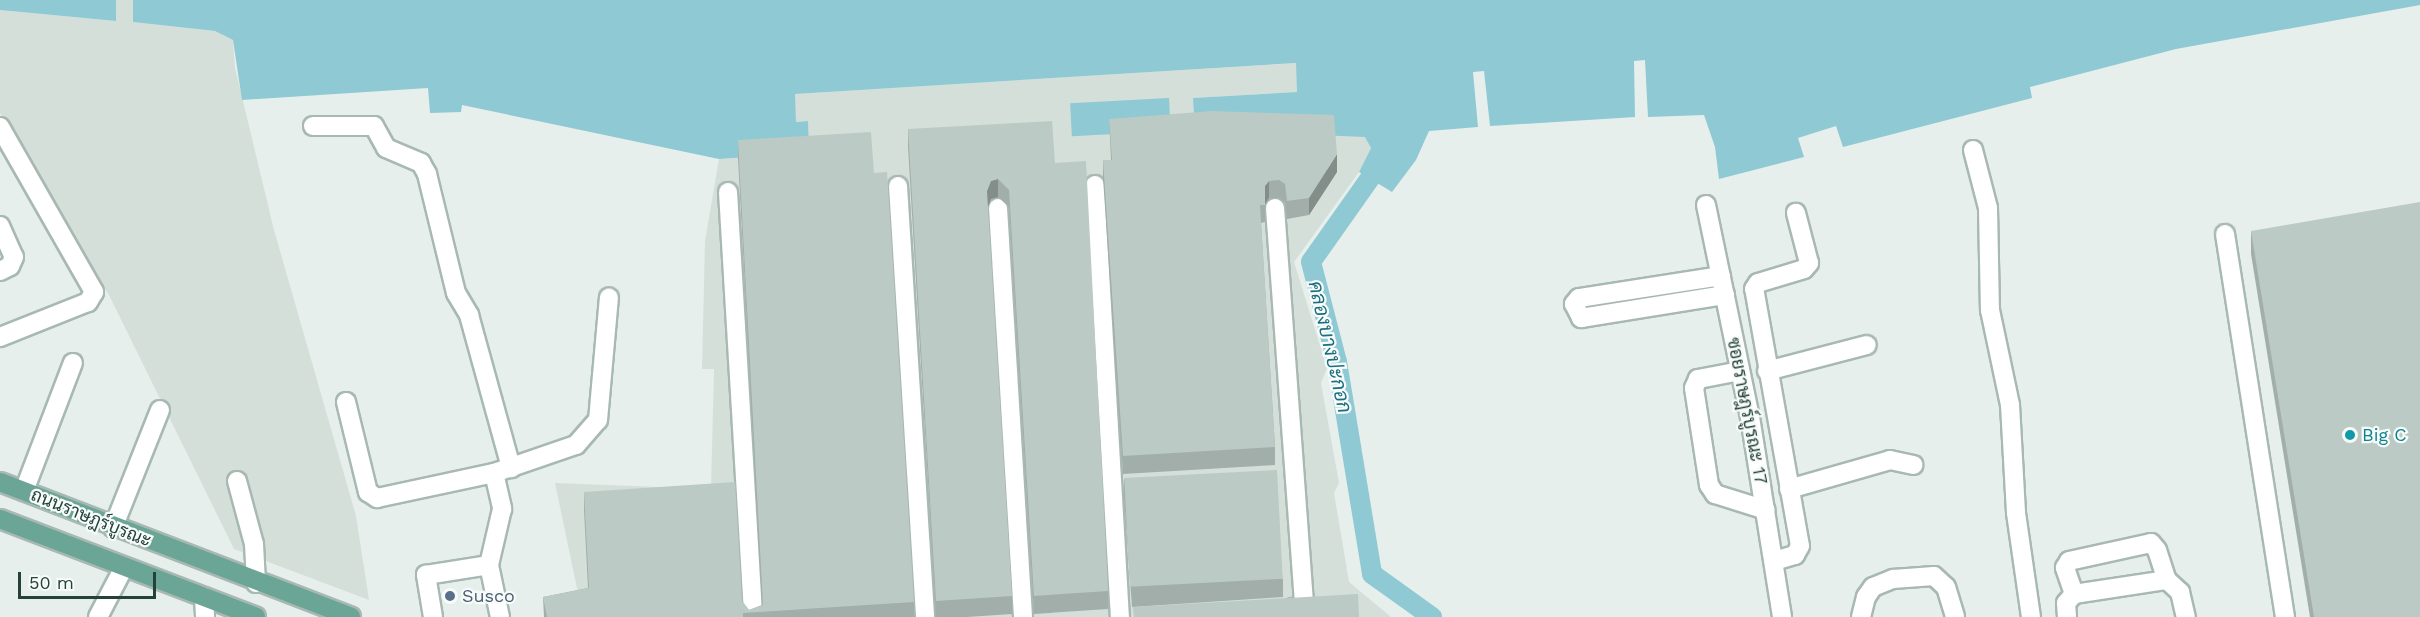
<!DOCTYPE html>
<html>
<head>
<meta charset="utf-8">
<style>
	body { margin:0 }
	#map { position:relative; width:2420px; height:617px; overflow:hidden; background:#e6efeb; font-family:"Work Sans",Sarabun,sans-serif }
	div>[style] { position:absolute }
	.built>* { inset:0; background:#d4dfda }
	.water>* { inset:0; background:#8ec9d4; transform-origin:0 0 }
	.canal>* { height:20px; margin:-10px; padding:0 10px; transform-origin:10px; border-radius:10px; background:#8ec9d4 }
	.roads { filter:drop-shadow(2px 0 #a8b8b2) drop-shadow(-2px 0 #a8b8b2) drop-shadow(0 2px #a8b8b2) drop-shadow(0 -2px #a8b8b2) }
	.minor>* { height:18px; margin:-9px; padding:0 9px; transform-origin:9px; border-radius:9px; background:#fff }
	.major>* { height:18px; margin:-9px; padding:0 9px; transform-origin:9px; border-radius:9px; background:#6aa596 }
	.wall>* { inset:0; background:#a1aea9 }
	.shaded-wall>* { inset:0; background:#838d89 }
	.building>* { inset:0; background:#bbcac4; transform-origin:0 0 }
	.dots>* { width:16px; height:16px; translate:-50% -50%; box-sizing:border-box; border:3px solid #f7fbf9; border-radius:50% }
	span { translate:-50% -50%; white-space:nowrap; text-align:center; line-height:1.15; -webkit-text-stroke:4.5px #f7fbf9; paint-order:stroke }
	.street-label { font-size:18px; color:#24423a }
	.culture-label { font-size:18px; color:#0d838f }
	.left { translate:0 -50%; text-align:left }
	.service-label { font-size:18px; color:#4e5e75 }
	.water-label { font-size:20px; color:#1c6f80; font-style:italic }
	.scale { position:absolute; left:18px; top:572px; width:138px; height:27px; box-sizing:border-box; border:3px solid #24423a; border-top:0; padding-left:8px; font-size:18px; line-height:21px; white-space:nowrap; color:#24423a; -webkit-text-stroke:4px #f7fbf9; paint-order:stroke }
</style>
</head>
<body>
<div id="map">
	<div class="built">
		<div style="clip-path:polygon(116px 0,133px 0,133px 22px,215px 31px,233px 40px,235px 68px,274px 230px,356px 516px,369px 600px,234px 549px,109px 295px,0 113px,0 10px,116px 21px)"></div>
		<div style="clip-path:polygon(1297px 63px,1297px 92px,1193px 98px,1334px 133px,1366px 137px,1371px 148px,1359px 172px,1294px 262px,1327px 368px,1321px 383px,1339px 483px,1334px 493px,1349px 582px,1391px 617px,583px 617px,555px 483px,711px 489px,714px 369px,702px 369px,705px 241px,719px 159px,738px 158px,807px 121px,796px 122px,794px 94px)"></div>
	</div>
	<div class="water">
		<div style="clip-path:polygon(0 0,116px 0,116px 21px,0 10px)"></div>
		<div style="clip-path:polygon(133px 0,2420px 0,2420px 5px,2176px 49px,2030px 87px,2032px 98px,1843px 147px,1836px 126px,1798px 138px,1804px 157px,1719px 179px,1715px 147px,1704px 115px,1648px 117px,1645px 60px,1634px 61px,1635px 117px,1490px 126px,1484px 71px,1473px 72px,1478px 127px,1429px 131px,1416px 160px,1392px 192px,1359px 172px,1371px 148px,1365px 137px,1195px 130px,1193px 98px,1297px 92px,1296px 63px,795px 94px,796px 122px,808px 121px,809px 153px,719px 159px,462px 105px,461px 112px,430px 113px,428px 88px,242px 100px,233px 40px,215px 31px,133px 22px)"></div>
		<div style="left:1169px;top:98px;width:33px;height:99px;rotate:87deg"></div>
	</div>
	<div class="canal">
		<div style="left:1385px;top:157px;width:128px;rotate:125.2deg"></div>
		<div style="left:1311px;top:262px;width:103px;rotate:75.4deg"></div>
		<div style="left:1337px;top:362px;width:215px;rotate:80.6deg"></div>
		<div style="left:1372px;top:574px;width:74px;rotate:35.6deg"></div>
	</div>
	<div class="roads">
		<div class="minor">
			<div style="left:313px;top:126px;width:61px"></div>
			<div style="left:374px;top:126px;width:25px;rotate:61deg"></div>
			<div style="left:386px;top:148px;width:38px;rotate:23deg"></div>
			<div style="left:421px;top:163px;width:13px;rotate:61deg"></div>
			<div style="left:427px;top:174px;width:122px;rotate:76.3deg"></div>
			<div style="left:456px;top:293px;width:26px;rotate:59deg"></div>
			<div style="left:469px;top:315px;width:159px;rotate:74.6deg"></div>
			<div style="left:0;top:127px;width:190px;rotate:60.3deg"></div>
			<div style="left:94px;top:292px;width:12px;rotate:121deg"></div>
			<div style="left:88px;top:302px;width:95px;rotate:158.3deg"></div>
			<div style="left:1973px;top:150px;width:60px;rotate:75.5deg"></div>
			<div style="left:1988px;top:208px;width:102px;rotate:88.9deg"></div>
			<div style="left:1990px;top:310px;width:97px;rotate:78.1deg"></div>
			<div style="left:2010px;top:405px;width:108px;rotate:86.8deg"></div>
			<div style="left:2016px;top:513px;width:105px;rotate:81.8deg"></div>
			<div style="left:1095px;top:185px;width:433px;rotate:86.7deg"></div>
			<div style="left:898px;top:186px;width:432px;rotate:86.4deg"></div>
			<div style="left:728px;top:192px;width:426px;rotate:86.6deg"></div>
			<div style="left:1706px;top:205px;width:217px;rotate:78.3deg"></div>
			<div style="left:1750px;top:417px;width:203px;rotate:80.9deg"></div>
			<div style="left:998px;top:208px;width:410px;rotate:86.5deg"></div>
			<div style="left:1275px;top:208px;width:400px;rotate:85.8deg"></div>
			<div style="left:1304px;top:607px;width:12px;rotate:175deg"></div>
			<div style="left:0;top:226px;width:34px;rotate:66deg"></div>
			<div style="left:14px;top:257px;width:10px;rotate:114deg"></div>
			<div style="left:10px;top:266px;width:11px;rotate:153deg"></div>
			<div style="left:2225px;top:234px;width:388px;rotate:81.1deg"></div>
			<div style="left:1721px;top:276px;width:144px;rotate:171.2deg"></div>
			<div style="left:1579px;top:298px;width:8px;rotate:130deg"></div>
			<div style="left:1574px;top:304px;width:16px;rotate:63deg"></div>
			<div style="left:1581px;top:318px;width:146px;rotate:-9.1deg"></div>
			<div style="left:1740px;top:371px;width:43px;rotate:169.2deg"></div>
			<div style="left:1698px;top:379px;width:10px;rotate:114deg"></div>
			<div style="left:1694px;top:388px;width:98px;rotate:81.2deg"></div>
			<div style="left:1709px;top:485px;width:11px;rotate:56deg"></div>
			<div style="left:1715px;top:494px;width:53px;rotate:17.4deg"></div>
			<div style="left:1767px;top:371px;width:103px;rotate:-14.6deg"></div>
			<div style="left:346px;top:402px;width:93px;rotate:76.3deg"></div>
			<div style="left:368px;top:492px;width:11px;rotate:34deg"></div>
			<div style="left:377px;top:498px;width:120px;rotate:-12.1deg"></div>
			<div style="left:494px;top:473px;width:87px;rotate:-18.9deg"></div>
			<div style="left:576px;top:445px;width:33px;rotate:-49deg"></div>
			<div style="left:598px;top:420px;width:123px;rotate:-84.9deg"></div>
			<div style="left:494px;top:473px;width:37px;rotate:77deg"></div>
			<div style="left:502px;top:509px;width:57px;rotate:103.1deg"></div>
			<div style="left:489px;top:565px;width:53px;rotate:78.1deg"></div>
			<div style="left:237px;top:481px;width:65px;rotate:74.9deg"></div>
			<div style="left:254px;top:544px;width:39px;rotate:87deg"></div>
			<div style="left:1789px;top:489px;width:105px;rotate:-16deg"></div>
			<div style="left:1890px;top:460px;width:24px;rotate:12deg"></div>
			<div style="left:24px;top:491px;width:137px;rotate:-69.1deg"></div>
			<div style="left:113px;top:528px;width:127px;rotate:-68.3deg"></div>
			<div style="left:1774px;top:561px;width:22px;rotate:-16deg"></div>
			<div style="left:1795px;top:555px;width:10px;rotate:-61deg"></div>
			<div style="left:1800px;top:546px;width:261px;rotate:-100.1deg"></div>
			<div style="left:1754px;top:289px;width:7px;rotate:-56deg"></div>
			<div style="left:1758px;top:283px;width:48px;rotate:-16.9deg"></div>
			<div style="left:1804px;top:269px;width:8px;rotate:-50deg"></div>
			<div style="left:1809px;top:263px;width:52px;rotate:-104.6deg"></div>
			<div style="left:2074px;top:594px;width:28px;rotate:-109deg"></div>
			<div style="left:2065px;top:568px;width:8px;rotate:-60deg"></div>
			<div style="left:2069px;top:561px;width:84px;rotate:-12.4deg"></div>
			<div style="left:2151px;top:543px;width:9px;rotate:49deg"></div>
			<div style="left:2157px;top:550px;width:32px;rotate:72deg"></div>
			<div style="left:204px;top:597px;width:20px;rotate:87deg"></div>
			<div style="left:98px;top:617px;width:56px;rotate:-62.5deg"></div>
			<div style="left:433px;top:617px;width:43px;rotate:-99.5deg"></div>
			<div style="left:426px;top:575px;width:64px;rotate:-9deg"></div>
			<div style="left:1861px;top:617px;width:21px;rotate:-76deg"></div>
			<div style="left:1866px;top:597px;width:12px;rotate:-55deg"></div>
			<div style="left:1873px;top:587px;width:22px;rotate:-22deg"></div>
			<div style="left:1893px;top:579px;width:41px;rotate:-4.2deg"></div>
			<div style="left:1934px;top:576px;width:16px;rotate:43deg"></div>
			<div style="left:1946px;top:587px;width:31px;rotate:73deg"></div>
			<div style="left:2067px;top:617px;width:14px;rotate:-94deg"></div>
			<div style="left:2066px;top:603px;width:12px;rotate:-48deg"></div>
			<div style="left:2074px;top:594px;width:94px;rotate:-8.6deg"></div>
			<div style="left:2167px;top:580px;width:18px;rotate:43deg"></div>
			<div style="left:2180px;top:592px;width:26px;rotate:77deg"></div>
		</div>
		<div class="major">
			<div style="left:0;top:482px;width:376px;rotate:21deg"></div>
			<div style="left:0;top:519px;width:274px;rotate:20.9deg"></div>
		</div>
	</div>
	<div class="wall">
		<div style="clip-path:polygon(1109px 119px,1337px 172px,1309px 215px,1287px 219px,1285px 202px,1279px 198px,1269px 198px,1265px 204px,1265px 222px,1261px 223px,1275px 447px,1275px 465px,1123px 474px,1103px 178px,1103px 160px,1111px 160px)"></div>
		<div style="clip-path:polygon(908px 129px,1055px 163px,1108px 591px,1108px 609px,1034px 614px,1009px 207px,998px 197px,991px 199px,988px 207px,1012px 596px,1012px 614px,967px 617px,936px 617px,908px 147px)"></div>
		<div style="clip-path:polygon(738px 140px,874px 173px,914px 602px,914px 617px,544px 617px,543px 597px,588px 588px,584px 510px,584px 492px,742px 601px,749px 610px,762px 605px,738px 158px)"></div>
		<div style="clip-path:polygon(2251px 231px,2420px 617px,2310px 617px,2251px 254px)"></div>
		<div style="clip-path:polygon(1124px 479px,1283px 579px,1283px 597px,1132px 607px,1124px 497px)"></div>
	</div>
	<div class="shaded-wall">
		<div style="clip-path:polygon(1337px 154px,1337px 172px,1309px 215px,1309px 198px)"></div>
		<div style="clip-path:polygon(998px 179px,998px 197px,991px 199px,987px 209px,987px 191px,991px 181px)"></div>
		<div style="clip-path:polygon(1269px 181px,1269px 198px,1265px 204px,1265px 186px)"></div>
	</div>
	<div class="building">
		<div style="clip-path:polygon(1212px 111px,1334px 115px,1337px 154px,1309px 198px,1287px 201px,1285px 184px,1279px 180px,1269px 181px,1265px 186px,1265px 205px,1260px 205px,1275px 447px,1123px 456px,1103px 160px,1112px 160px,1109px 119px)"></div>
		<div style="clip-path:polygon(1052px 121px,1055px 163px,1086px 161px,1108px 591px,1034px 596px,1009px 190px,998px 179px,991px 181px,987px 191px,1012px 596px,936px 601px,908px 129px)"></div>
		<div style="clip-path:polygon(871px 132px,874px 173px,887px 172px,914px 602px,743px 613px,743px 617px,547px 617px,543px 597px,589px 588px,584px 492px,735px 482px,742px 601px,749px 610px,763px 605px,738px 140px)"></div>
		<div style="clip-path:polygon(2420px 202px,2420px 617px,2314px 617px,2251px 231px)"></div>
		<div style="left:1277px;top:470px;width:109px;height:153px;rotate:87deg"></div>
		<div style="clip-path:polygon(1358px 594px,1359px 617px,1134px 617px,1133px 607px)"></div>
	</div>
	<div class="dots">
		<div style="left:2350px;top:435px;background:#0f9aa8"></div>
		<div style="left:450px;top:596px;background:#5c6f8a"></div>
	</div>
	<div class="street-label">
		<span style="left:1747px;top:411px;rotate:79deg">ซอยราษฎร์บูรณะ 17</span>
		<span style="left:91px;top:518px;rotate:22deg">ถนนราษฎร์บูรณะ</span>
	</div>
	<div class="culture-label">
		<span class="left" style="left:2362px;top:435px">Big C</span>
	</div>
	<div class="service-label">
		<span class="left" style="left:462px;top:596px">Susco</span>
	</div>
	<div class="water-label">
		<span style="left:1330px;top:347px;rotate:77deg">คลองบางปะกอก</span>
	</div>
	<div class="scale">50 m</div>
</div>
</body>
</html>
